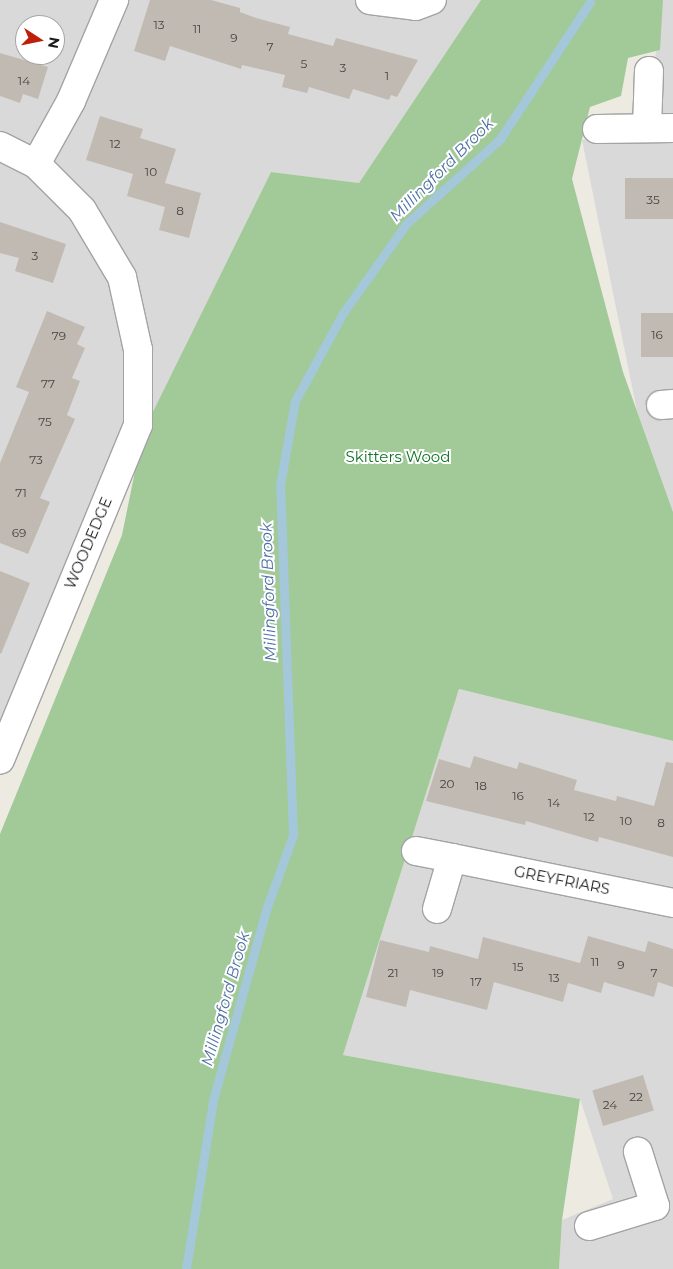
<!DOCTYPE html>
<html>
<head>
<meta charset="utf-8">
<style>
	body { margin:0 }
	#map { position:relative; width:673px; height:1269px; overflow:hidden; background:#edeae2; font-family:Montserrat,sans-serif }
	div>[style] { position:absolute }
	.residential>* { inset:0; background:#dad9d9 }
	.forest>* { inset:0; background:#a1ca98 }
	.stream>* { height:9px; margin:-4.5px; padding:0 4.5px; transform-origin:4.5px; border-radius:4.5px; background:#a4c7d9 }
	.building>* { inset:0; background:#c1bab2; transform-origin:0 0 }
	.roads { filter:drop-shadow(1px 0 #a3a3a3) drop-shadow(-1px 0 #a3a3a3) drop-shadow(0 1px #a3a3a3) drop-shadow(0 -1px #a3a3a3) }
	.street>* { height:28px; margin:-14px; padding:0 14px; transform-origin:14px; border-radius:14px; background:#fff }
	span { translate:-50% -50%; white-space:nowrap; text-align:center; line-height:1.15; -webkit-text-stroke:4px #fff; paint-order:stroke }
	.number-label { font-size:12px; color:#454442 }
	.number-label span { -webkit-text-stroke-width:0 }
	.park-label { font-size:15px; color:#107324 }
	.street-label { font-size:15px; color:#1c1c1c }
	.water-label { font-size:16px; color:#4e6fa6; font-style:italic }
	.north { position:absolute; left:15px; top:15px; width:50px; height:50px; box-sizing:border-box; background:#fff; border:1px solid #a4a4a4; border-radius:50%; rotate:101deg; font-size:14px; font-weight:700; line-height:20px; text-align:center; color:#1c1c1c }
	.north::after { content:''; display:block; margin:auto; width:18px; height:22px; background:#be1f0a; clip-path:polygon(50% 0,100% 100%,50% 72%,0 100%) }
</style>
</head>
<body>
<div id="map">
	<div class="residential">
		<div style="clip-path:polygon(evenodd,0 0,481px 0,359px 183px,271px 172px,118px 483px,0 742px,0 0,25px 25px,55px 25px,55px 55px,25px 55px,25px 25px)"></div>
		<div style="clip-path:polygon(662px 0,673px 0,673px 512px,637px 411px,582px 140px,647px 128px)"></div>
		<div style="clip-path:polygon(459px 689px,673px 741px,673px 1269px,559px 1269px,562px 1220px,613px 1199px,580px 1099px,343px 1055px)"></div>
	</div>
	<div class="forest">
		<div style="clip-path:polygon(481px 0,663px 0,660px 50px,628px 58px,621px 96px,590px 107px,572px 179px,623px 372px,673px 512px,673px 741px,459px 689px,343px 1055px,580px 1099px,562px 1220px,559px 1269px,0 1269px,0 834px,122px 535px,143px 432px,271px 172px,359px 183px)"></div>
	</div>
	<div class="stream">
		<div style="left:186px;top:1269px;width:171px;rotate:-80.9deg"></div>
		<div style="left:213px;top:1100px;width:200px;rotate:-74.4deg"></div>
		<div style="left:267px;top:907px;width:77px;rotate:-70.1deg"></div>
		<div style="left:293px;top:835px;width:350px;rotate:-92.1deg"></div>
		<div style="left:280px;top:485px;width:85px;rotate:-79.9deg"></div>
		<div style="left:295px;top:401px;width:100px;rotate:-61.4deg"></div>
		<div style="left:343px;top:313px;width:109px;rotate:-54.7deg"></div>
		<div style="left:406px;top:224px;width:127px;rotate:-42.1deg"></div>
		<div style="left:500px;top:139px;width:164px;rotate:-56.7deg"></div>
	</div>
	<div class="building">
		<div style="clip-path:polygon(150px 0,211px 0,240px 8px,240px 12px,256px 18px,290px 27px,288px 34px,333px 46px,336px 38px,418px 60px,397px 97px,391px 95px,389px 100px,353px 89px,349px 99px,309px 87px,307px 93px,282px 87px,285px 75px,242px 65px,241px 69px,170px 46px,165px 61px,134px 51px)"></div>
		<div style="clip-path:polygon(0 53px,48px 67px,38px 99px,23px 94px,20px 103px,0 96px)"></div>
		<div style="clip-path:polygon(100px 116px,143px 129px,140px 138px,176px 149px,165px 183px,201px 193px,189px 238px,159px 230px,165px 207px,127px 196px,133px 174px,86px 160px)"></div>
		<div style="left:673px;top:178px;width:41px;height:48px;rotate:90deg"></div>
		<div style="clip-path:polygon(0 222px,66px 244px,53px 283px,15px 271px,19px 258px,0 253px)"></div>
		<div style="clip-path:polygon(47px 311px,85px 327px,77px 344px,85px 348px,72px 378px,80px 381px,67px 415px,75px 419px,40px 498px,50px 502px,28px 554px,0 543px,0 463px,29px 392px,16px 387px)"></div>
		<div style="left:641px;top:313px;width:32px;height:44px"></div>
		<div style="clip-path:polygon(0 571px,30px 583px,1px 654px,0 653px)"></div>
		<div style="clip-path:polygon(474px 756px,517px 769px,519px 762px,577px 780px,574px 790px,616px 801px,617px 796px,654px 806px,666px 762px,673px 763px,673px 857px,599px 837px,598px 842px,526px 821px,525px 825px,426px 801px,439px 759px,470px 768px)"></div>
		<div style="clip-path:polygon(588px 936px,645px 952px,648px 941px,673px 949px,673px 987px,658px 982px,654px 997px,604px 982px,601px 993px,568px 983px,563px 1002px,494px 982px,487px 1010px,410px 990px,406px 1007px,366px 997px,380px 940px,429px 952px,430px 946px,478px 959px,483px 937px,580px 963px)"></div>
		<div style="left:643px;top:1075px;width:37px;height:53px;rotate:73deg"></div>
	</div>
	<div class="roads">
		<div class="street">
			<div style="left:370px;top:0;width:46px;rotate:7.4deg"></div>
			<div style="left:416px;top:6px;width:17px;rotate:-21deg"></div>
			<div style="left:647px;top:128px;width:57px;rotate:-88deg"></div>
			<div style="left:597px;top:129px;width:76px;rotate:-0.8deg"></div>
			<div style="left:0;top:146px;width:40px;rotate:26.6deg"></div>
			<div style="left:36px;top:164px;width:65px;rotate:45deg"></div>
			<div style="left:82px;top:210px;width:78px;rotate:59.2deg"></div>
			<div style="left:122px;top:277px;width:75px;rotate:77.6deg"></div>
			<div style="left:138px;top:350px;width:75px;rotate:90deg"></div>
			<div style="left:138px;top:425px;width:362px;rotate:112.4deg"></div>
			<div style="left:36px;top:164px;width:72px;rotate:-60.9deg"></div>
			<div style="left:71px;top:101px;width:110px;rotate:-66.9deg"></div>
			<div style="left:661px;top:405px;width:12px;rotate:-5deg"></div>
			<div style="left:416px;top:851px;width:37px;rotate:11deg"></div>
			<div style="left:452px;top:858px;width:53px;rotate:106.4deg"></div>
			<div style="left:452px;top:858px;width:226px;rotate:11.5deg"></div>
			<div style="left:589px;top:1226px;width:69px;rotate:-16.9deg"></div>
			<div style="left:655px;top:1206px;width:57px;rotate:-107.5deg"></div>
		</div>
	</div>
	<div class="number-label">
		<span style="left:159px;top:25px">13</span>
		<span style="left:197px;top:29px">11</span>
		<span style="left:234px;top:38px">9</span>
		<span style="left:270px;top:47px">7</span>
		<span style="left:304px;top:64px">5</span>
		<span style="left:343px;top:68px">3</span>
		<span style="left:387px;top:76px">1</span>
		<span style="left:24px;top:81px">14</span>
		<span style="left:115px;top:144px">12</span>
		<span style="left:151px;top:172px">10</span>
		<span style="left:653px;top:200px">35</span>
		<span style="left:180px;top:211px">8</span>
		<span style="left:35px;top:256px">3</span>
		<span style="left:657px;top:335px">16</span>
		<span style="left:59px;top:336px">79</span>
		<span style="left:48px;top:384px">77</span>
		<span style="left:45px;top:422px">75</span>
		<span style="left:36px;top:460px">73</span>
		<span style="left:21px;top:493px">71</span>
		<span style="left:19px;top:533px">69</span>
		<span style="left:447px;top:784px">20</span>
		<span style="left:481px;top:786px">18</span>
		<span style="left:518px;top:796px">16</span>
		<span style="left:554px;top:803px">14</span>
		<span style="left:589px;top:817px">12</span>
		<span style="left:626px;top:821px">10</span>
		<span style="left:661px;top:823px">8</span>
		<span style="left:595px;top:962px">11</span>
		<span style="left:621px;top:965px">9</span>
		<span style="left:518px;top:967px">15</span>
		<span style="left:393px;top:973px">21</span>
		<span style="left:438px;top:973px">19</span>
		<span style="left:654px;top:973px">7</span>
		<span style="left:554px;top:978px">13</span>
		<span style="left:476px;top:982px">17</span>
		<span style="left:636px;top:1097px">22</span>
		<span style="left:610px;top:1105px">24</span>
	</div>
	<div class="park-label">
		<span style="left:398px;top:457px">Skitters Wood</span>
	</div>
	<div class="street-label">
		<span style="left:88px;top:543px;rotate:-67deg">WOODEDGE</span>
		<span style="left:562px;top:880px;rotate:11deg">GREYFRIARS</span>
	</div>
	<div class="water-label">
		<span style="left:442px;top:170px;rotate:-45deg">Millingford Brook</span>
		<span style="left:269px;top:592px;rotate:-92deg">Millingford Brook</span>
		<span style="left:226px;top:999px;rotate:-74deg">Millingford Brook</span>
	</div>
	<div class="north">N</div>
</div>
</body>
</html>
